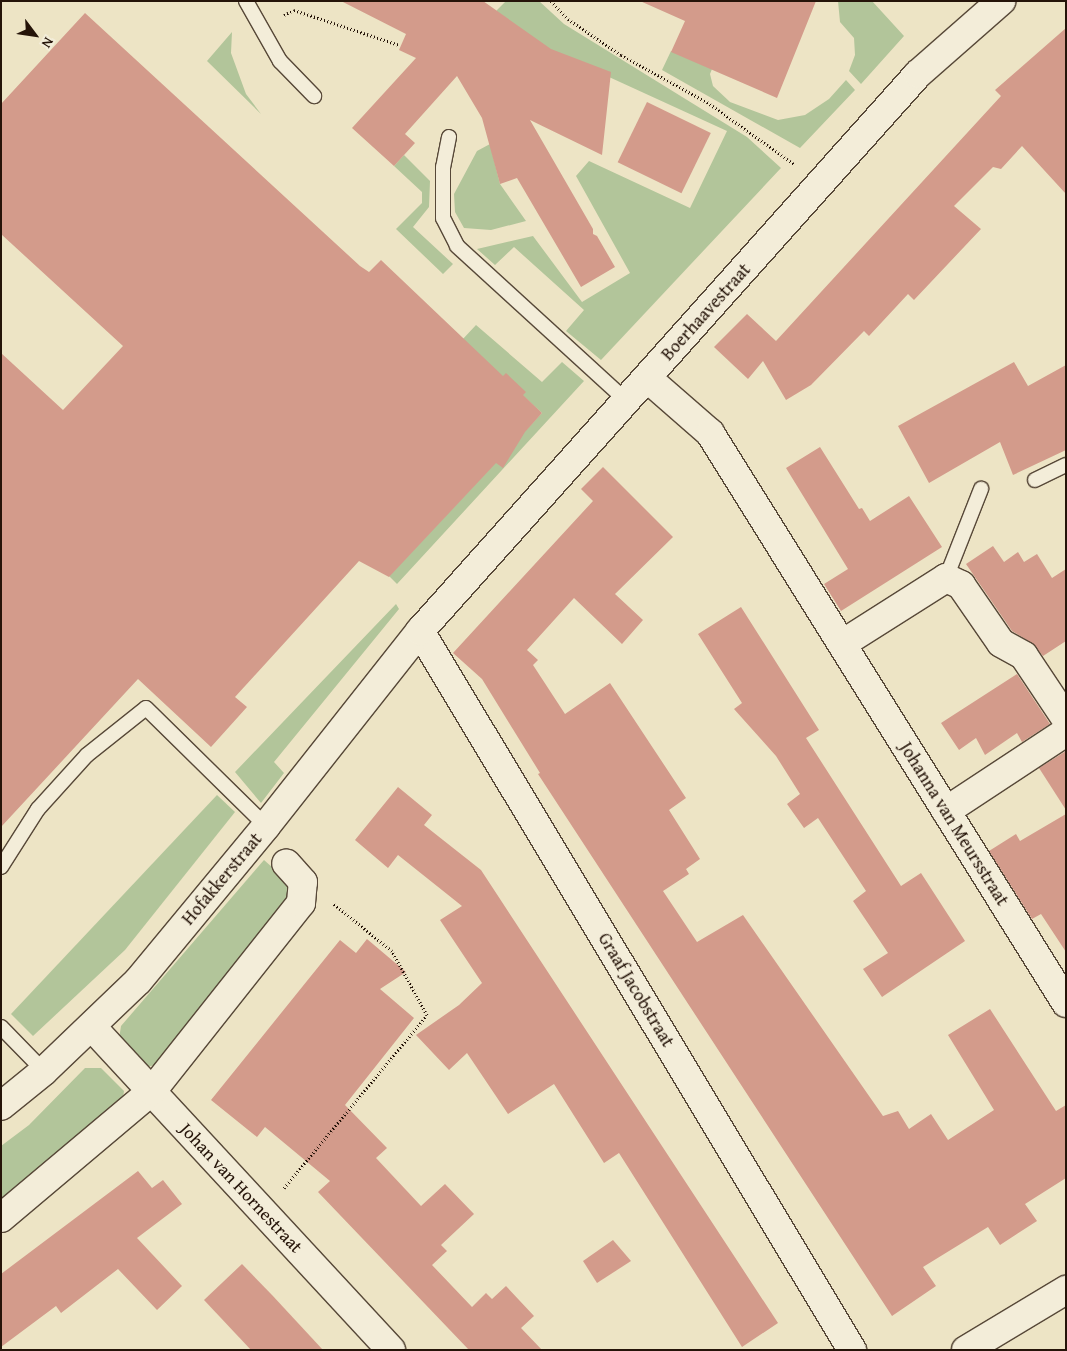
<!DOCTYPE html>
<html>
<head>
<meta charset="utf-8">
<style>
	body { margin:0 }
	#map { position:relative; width:1067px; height:1351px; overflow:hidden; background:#ede4c5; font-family:"Gentium Book Plus",serif }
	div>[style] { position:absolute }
	.green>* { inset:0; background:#b2c59a }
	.building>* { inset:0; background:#d39b8b; transform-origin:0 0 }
	.path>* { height:3px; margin-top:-1.5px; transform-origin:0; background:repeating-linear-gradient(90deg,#251409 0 1px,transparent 0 3.5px) }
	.roads { filter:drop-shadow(1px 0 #574838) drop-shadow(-1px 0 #574838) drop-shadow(0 1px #574838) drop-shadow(0 -1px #574838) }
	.lane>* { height:14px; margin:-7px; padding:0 7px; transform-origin:7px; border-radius:7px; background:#f3edd9 }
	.street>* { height:28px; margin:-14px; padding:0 14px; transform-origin:14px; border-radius:14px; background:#f3edd9 }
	span { translate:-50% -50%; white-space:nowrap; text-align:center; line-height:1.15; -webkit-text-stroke:4px #f3edd9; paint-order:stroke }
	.street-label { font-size:18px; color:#251409 }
	.frame { position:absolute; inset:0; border:2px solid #251409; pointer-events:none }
	.north { position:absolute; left:10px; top:10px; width:50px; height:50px; -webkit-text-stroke:4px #f3edd9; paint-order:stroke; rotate:121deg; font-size:14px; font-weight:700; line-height:20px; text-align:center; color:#251409 }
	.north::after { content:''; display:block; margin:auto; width:18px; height:22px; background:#251409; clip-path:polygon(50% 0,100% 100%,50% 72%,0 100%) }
</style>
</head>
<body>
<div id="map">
	<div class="green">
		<div style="clip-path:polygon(506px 1px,539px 1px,564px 24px,747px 137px,781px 168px,601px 360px,566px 331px,584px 310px,514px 247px,495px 265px,477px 249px,533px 236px,582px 302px,630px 273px,576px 176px,589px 161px,690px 208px,727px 131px,550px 50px,496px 11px)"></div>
		<div style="clip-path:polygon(838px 1px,872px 1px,904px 36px,861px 84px,849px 71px,855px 55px,854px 38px,840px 22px)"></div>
		<div style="clip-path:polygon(232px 32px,231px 53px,246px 94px,261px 114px,207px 61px)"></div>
		<div style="clip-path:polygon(671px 51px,712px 69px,710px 74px,713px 86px,730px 102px,778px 120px,805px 115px,829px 99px,846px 80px,855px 90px,800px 148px,662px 70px)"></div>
		<div style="clip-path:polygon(490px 144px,500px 184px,526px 221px,491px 230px,464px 228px,455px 212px,454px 194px,477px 151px)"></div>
		<div style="clip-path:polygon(404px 155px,430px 181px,429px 207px,413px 227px,453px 264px,443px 274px,396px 229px,422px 203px,422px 192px,394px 166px)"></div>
		<div style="clip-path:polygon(476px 325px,542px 382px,562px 362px,584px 381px,397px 584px,389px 576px,542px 413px,462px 340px)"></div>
		<div style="clip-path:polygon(396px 604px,399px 609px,274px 762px,284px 773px,261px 803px,235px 772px)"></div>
		<div style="clip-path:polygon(217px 795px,235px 812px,125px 950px,33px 1036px,11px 1014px)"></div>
		<div style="clip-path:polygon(264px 860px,291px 884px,291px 900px,156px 1065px,146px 1067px,119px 1039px,121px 1026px)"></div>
		<div style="clip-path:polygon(85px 1068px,101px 1068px,124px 1091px,122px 1104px,1px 1203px,1px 1146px,29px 1125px)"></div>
	</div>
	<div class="building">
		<div style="clip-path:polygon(341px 1px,483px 1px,551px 49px,611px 72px,602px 155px,530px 120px,593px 229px,593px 234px,597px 236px,615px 267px,581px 287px,517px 178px,500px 184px,482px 118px,457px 76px,405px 134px,415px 143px,394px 166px,352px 128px,416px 58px,399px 50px,406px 34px)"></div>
		<div style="clip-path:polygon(640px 1px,816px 1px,777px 98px,671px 52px,685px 21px)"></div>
		<div style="clip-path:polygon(85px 13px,360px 266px,369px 272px,381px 260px,503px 376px,506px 373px,526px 392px,523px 395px,542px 413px,525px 432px,503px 468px,496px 463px,389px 577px,359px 561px,235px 697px,247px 707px,211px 747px,138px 679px,1px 827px,1px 353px,63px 410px,123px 346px,1px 234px,1px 104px)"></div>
		<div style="clip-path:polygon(1066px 28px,1066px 194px,1022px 146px,1001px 169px,993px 167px,954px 206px,981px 229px,914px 300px,908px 294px,869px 336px,864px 331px,811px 385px,786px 400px,763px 361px,748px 379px,714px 347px,747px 314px,776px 341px,1001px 96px,995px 90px)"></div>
		<div style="left:647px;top:102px;width:71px;height:67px;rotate:26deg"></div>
		<div style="clip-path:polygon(1014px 362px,1028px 386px,1066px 365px,1066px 450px,1013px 475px,1000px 442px,929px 483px,898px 426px)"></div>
		<div style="clip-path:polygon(820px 447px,859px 509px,862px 508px,870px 521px,909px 496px,942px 547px,841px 611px,824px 584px,848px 569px,786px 468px)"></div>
		<div style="clip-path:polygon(603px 467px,673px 537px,615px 594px,643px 620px,622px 644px,574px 598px,527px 650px,538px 660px,533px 665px,565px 714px,610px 683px,686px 798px,669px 810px,700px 859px,686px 869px,689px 874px,663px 891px,697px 942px,743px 915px,883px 1116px,898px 1111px,909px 1129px,931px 1114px,948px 1140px,994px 1110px,948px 1035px,990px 1009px,1056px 1111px,1066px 1105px,1066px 1178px,1025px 1204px,1037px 1221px,1000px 1245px,988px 1227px,923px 1267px,936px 1286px,892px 1316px,538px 774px,540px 773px,482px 679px,453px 653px,593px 501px,581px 489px)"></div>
		<div style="clip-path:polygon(993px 546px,1004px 562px,1018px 552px,1024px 562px,1037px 554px,1052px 578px,1066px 569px,1066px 641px,1043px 656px,1032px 643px,1012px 631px,966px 564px)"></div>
		<div style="clip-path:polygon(741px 607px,819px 730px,806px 738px,901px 886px,921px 873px,965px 941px,882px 997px,863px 969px,888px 953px,853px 901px,866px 891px,818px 818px,804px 828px,787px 804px,800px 794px,776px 756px,734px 709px,742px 703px,698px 634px)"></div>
		<div style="clip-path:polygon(1017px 674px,1050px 724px,1022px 742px,1017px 733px,985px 755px,976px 738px,959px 750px,941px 723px)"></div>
		<div style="clip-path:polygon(1066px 751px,1066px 810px,1039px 768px)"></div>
		<div style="clip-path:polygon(398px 787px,432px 815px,424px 825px,481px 870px,778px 1323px,742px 1347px,619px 1153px,604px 1163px,554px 1084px,508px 1114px,467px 1053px,449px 1070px,416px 1035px,459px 1005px,482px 983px,440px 920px,462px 906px,398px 855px,388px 868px,355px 840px)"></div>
		<div style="clip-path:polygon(1066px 814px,1066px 952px,1041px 914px,1032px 919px,989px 851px,1016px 834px,1020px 841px)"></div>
		<div style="clip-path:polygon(367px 939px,406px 972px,380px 989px,414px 1018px,345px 1105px,387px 1148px,376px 1158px,421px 1206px,445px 1184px,474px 1214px,441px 1245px,447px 1251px,432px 1265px,472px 1307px,486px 1293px,492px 1299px,506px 1286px,534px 1316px,521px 1328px,542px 1350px,469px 1350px,318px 1192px,330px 1181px,265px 1127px,257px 1137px,211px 1100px,340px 940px,356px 953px)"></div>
		<div style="clip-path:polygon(138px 1171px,152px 1188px,163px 1180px,182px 1204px,137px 1238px,182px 1286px,157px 1310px,118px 1269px,61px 1313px,56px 1306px,1px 1347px,1px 1274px)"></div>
		<div style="clip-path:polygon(613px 1240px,631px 1261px,597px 1283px,583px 1261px)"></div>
		<div style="clip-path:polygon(242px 1264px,272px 1295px,323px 1350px,251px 1350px,204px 1300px)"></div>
	</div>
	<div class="path">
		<div style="left:551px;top:1px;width:25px;rotate:47deg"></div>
		<div style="left:568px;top:19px;width:64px;rotate:34.2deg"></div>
		<div style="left:621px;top:55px;width:98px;rotate:28.7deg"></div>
		<div style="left:707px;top:102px;width:107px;rotate:35.5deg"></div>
		<div style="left:284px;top:15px;width:11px;rotate:-27deg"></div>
		<div style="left:294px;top:10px;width:111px;rotate:18.4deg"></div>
		<div style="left:284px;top:1188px;width:224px;rotate:-50.4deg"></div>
		<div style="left:427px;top:1015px;width:73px;rotate:-118.7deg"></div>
		<div style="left:392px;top:951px;width:75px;rotate:-141deg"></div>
	</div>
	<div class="roads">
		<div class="lane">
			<div style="left:246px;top:1px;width:69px;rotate:60.5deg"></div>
			<div style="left:280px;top:61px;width:49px;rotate:45.8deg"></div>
			<div style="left:449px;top:137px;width:31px;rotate:101deg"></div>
			<div style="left:443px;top:167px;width:51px;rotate:90deg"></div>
			<div style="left:443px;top:218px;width:31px;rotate:63deg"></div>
			<div style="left:457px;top:246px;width:230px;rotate:42.4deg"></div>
			<div style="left:1035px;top:480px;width:34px;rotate:-26deg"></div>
			<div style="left:946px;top:578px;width:96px;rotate:-68.5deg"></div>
			<div style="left:1px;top:867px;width:69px;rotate:-57.5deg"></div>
			<div style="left:38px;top:809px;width:73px;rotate:-47.8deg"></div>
			<div style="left:87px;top:755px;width:75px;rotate:-38.5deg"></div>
			<div style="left:146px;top:708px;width:168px;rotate:44.5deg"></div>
			<div style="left:1px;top:1027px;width:62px;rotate:45.7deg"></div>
		</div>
		<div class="street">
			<div style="left:647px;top:378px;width:84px;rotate:41.1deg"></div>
			<div style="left:710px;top:433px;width:672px;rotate:58.01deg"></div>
			<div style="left:420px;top:631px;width:839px;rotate:59deg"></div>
			<div style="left:842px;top:644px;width:123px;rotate:-32.4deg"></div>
			<div style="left:946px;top:578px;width:17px;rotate:25deg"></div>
			<div style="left:961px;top:585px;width:70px;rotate:55.4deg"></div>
			<div style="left:1001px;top:643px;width:26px;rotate:29deg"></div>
			<div style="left:1024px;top:656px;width:76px;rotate:56.3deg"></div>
			<div style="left:946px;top:811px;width:144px;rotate:-33.4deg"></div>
			<div style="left:92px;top:1027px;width:440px;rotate:47.2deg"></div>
			<div style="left:1px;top:1106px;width:55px;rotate:-39.1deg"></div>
			<div style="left:44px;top:1071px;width:130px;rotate:-43.8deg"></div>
			<div style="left:138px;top:981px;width:201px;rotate:-50.4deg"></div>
			<div style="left:266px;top:826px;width:248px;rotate:-51.7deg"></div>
			<div style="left:420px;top:631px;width:747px;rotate:-48.2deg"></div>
			<div style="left:918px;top:74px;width:111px;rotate:-41.3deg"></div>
			<div style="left:1px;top:1218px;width:197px;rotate:-40.1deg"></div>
			<div style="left:152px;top:1091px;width:240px;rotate:-51.6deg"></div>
			<div style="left:301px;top:903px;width:21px;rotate:-85deg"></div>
			<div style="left:303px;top:882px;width:25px;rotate:-132deg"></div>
			<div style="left:966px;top:1350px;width:117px;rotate:-31deg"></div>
		</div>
	</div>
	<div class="street-label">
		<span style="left:706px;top:312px;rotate:-48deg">Boerhaavestraat</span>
		<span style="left:954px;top:824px;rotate:58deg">Johanna van Meursstraat</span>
		<span style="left:222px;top:879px;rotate:-50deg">Hofakkerstraat</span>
		<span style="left:636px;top:990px;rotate:59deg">Graaf Jacobstraat</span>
		<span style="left:241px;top:1188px;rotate:47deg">Johan van Hornestraat</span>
	</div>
	<div class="frame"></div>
	<div class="north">N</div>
</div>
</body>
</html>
